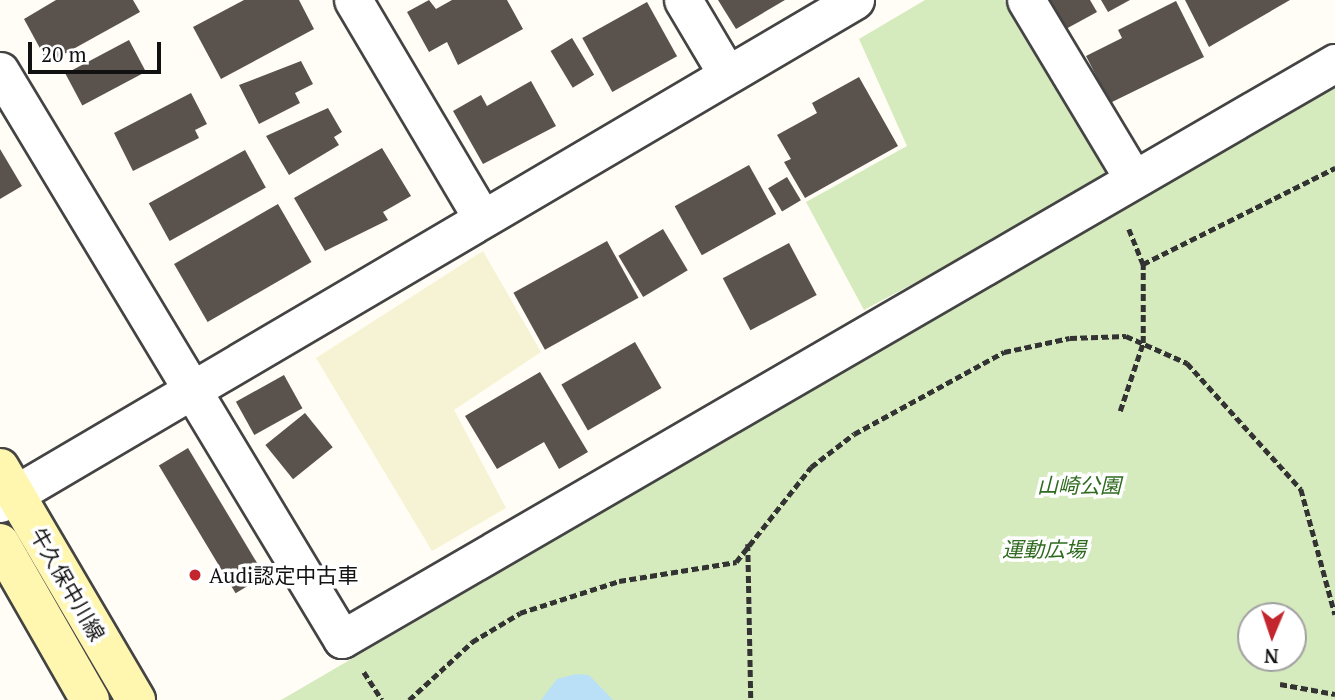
<!DOCTYPE html>
<html>
<head>
<meta charset="utf-8">
<style>
	body { margin:0 }
	#map { position:relative; width:1335px; height:700px; overflow:hidden; background:#fffdf5; font-family:"PT Serif","Noto Sans JP",serif }
	div>[style] { position:absolute }
	.farmland>* { inset:0; background:#f6f3d4 }
	.green>* { inset:0; background:#d5ebbd }
	.water>* { inset:0; background:#b9e0f7 }
	.building>* { inset:0; background:#5a524d; transform-origin:0 0 }
	.path>* { height:4.5px; margin-top:-2.25px; transform-origin:0; background:repeating-linear-gradient(90deg,#333 0 7px,transparent 0 10.5px) }
	.roads { filter:drop-shadow(2px 0 #444) drop-shadow(-2px 0 #444) drop-shadow(0 2px #444) drop-shadow(0 -2px #444) }
	.street>* { height:37px; margin:-18.5px; padding:0 18.5px; transform-origin:18.5px; border-radius:18.5px; background:#fff }
	.secondary>* { height:38px; margin:-19px; padding:0 19px; transform-origin:19px; border-radius:19px; background:#fff6b0 }
	.dots>* { width:19px; height:19px; translate:-50% -50%; box-sizing:border-box; border:4px solid #fff; border-radius:50% }
	span { translate:-50% -50%; white-space:nowrap; text-align:center; line-height:1.15; -webkit-text-stroke:7px #fff; paint-order:stroke }
	.park-label { font-size:21px; color:#2f6b1f; font-style:italic }
	.poi-label { font-size:21px; color:#111 }
	.left { translate:0 -50%; text-align:left }
	.street-label { font-size:21px; color:#111 }
	.north { position:absolute; left:1237px; top:602px; width:70px; height:70px; box-sizing:border-box; background:#fff; border:2px solid #a0a0a0; border-radius:50%; rotate:182deg; font-size:19px; font-weight:700; line-height:28px; text-align:center; color:#111 }
	.north::after { content:''; display:block; margin:auto; width:24px; height:32px; background:#c4262e; clip-path:polygon(50% 0,100% 100%,50% 72%,0 100%) }
	.scale { position:absolute; left:28px; top:42px; width:133px; height:32px; box-sizing:border-box; border:4px solid #111; border-top:0; padding-left:9px; font-size:21px; line-height:24px; white-space:nowrap; color:#111; -webkit-text-stroke:5px #fff; paint-order:stroke }
</style>
</head>
<body>
<div id="map">
	<div class="farmland">
		<div style="clip-path:polygon(483px 251px,541px 352px,454px 410px,506px 508px,432px 551px,316px 358px)"></div>
	</div>
	<div class="green">
		<div style="clip-path:polygon(925px 0,1004px 0,1116px 175px,864px 310px,806px 202px,907px 146px,859px 39px)"></div>
		<div style="clip-path:polygon(evenodd,1335px 86px,1335px 700px,281px 700px,1122px 210px,1335px 86px,1251px 616px,1293px 616px,1293px 658px,1251px 658px,1251px 616px)"></div>
	</div>
	<div class="water">
		<div style="clip-path:polygon(576px 674px,589px 675px,613px 700px,541px 700px,557px 679px)"></div>
	</div>
	<div class="building">
		<div style="clip-path:polygon(56px 0,133px 0,140px 12px,48px 63px,24px 19px)"></div>
		<div style="clip-path:polygon(244px 0,299px 0,314px 29px,221px 79px,193px 27px)"></div>
		<div style="clip-path:polygon(429px 0,436px 9px,452px 0,507px 0,523px 29px,458px 65px,447px 42px,429px 52px,407px 12px)"></div>
		<div style="clip-path:polygon(718px 0,785px 0,736px 29px)"></div>
		<div style="clip-path:polygon(1047px 0,1090px 0,1097px 12px,1064px 30px)"></div>
		<div style="clip-path:polygon(1101px 0,1130px 0,1108px 12px)"></div>
		<div style="clip-path:polygon(1185px 0,1290px 0,1209px 47px)"></div>
		<div style="clip-path:polygon(1176px 1px,1204px 57px,1110px 103px,1086px 56px,1122px 38px,1118px 30px)"></div>
		<div style="left:647px;top:2px;width:62px;height:74px;rotate:61deg"></div>
		<div style="left:572px;top:38px;width:43px;height:25px;rotate:59deg"></div>
		<div style="left:129px;top:40px;width:36px;height:72px;rotate:62deg"></div>
		<div style="clip-path:polygon(301px 61px,313px 84px,295px 93px,300px 103px,259px 124px,239px 85px)"></div>
		<div style="clip-path:polygon(859px 77px,898px 146px,805px 198px,784px 162px,791px 159px,777px 135px,817px 113px,812px 103px)"></div>
		<div style="clip-path:polygon(531px 81px,556px 126px,483px 164px,453px 111px,481px 95px,487px 106px)"></div>
		<div style="clip-path:polygon(191px 93px,207px 124px,195px 130px,199px 138px,133px 171px,114px 133px)"></div>
		<div style="clip-path:polygon(328px 108px,342px 132px,334px 137px,339px 145px,289px 175px,266px 136px)"></div>
		<div style="clip-path:polygon(382px 148px,411px 196px,383px 212px,388px 220px,325px 251px,294px 198px)"></div>
		<div style="clip-path:polygon(0 149px,22px 186px,0 199px)"></div>
		<div style="left:245px;top:150px;width:43px;height:110px;rotate:61deg"></div>
		<div style="left:749px;top:165px;width:56px;height:85px;rotate:61deg"></div>
		<div style="left:787px;top:177px;width:27px;height:22px;rotate:59deg"></div>
		<div style="left:278px;top:204px;width:67px;height:120px;rotate:60deg"></div>
		<div style="left:663px;top:229px;width:48px;height:52px;rotate:59deg"></div>
		<div style="left:607px;top:241px;width:65px;height:107px;rotate:61deg"></div>
		<div style="left:789px;top:243px;width:59px;height:75px;rotate:62deg"></div>
		<div style="left:635px;top:342px;width:53px;height:85px;rotate:60deg"></div>
		<div style="clip-path:polygon(540px 372px,588px 452px,559px 469px,544px 442px,497px 469px,465px 416px)"></div>
		<div style="left:284px;top:375px;width:38px;height:55px;rotate:61deg"></div>
		<div style="left:305px;top:413px;width:44px;height:51px;rotate:51deg"></div>
		<div style="left:188px;top:448px;width:149px;height:34px;rotate:59deg"></div>
	</div>
	<div class="path">
		<div style="left:1129px;top:229px;width:38px;rotate:68deg"></div>
		<div style="left:1143px;top:264px;width:215px;rotate:-26.6deg"></div>
		<div style="left:1120px;top:411px;width:72px;rotate:-71.3deg"></div>
		<div style="left:1143px;top:343px;width:79px;rotate:-90deg"></div>
		<div style="left:748px;top:544px;width:156px;rotate:88.9deg"></div>
		<div style="left:364px;top:672px;width:33px;rotate:57deg"></div>
		<div style="left:1280px;top:684px;width:56px;rotate:10.3deg"></div>
		<div style="left:409px;top:700px;width:86px;rotate:-42.6deg"></div>
		<div style="left:472px;top:642px;width:56px;rotate:-31.1deg"></div>
		<div style="left:520px;top:613px;width:104px;rotate:-17.9deg"></div>
		<div style="left:619px;top:581px;width:119px;rotate:-9.2deg"></div>
		<div style="left:736px;top:562px;width:121px;rotate:-51.7deg"></div>
		<div style="left:811px;top:467px;width:54px;rotate:-37.5deg"></div>
		<div style="left:854px;top:434px;width:171px;rotate:-28.7deg"></div>
		<div style="left:1004px;top:352px;width:67px;rotate:-12deg"></div>
		<div style="left:1070px;top:338px;width:56px;rotate:-2deg"></div>
		<div style="left:1126px;top:336px;width:67px;rotate:23.9deg"></div>
		<div style="left:1187px;top:363px;width:170px;rotate:47.9deg"></div>
		<div style="left:1301px;top:489px;width:130px;rotate:74.8deg"></div>
	</div>
	<div class="roads">
		<div class="street">
			<div style="left:353px;top:0;width:253px;rotate:59.4deg"></div>
			<div style="left:683px;top:0;width:86px;rotate:59.3deg"></div>
			<div style="left:1026px;top:0;width:208px;rotate:59deg"></div>
			<div style="left:0;top:71px;width:663px;rotate:58.95deg"></div>
			<div style="left:342px;top:639px;width:1148px;rotate:-30.12deg"></div>
			<div style="left:0;top:503px;width:992px;rotate:-30.47deg"></div>
		</div>
		<div class="secondary">
			<div style="left:0;top:468px;width:269px;rotate:59.6deg"></div>
			<div style="left:0;top:543px;width:181px;rotate:60.2deg"></div>
		</div>
	</div>
	<div class="dots">
		<div style="left:195px;top:575px;background:#c4262e"></div>
	</div>
	<div class="park-label">
		<span style="left:1079px;top:485px">山崎公園</span>
		<span style="left:1044px;top:549px">運動広場</span>
	</div>
	<div class="poi-label">
		<span class="left" style="left:209px;top:575px">Audi認定中古車</span>
	</div>
	<div class="street-label">
		<span style="left:68px;top:584px;rotate:60deg">牛久保中川線</span>
	</div>
	<div class="north">N</div>
	<div class="scale">20 m</div>
</div>
</body>
</html>
